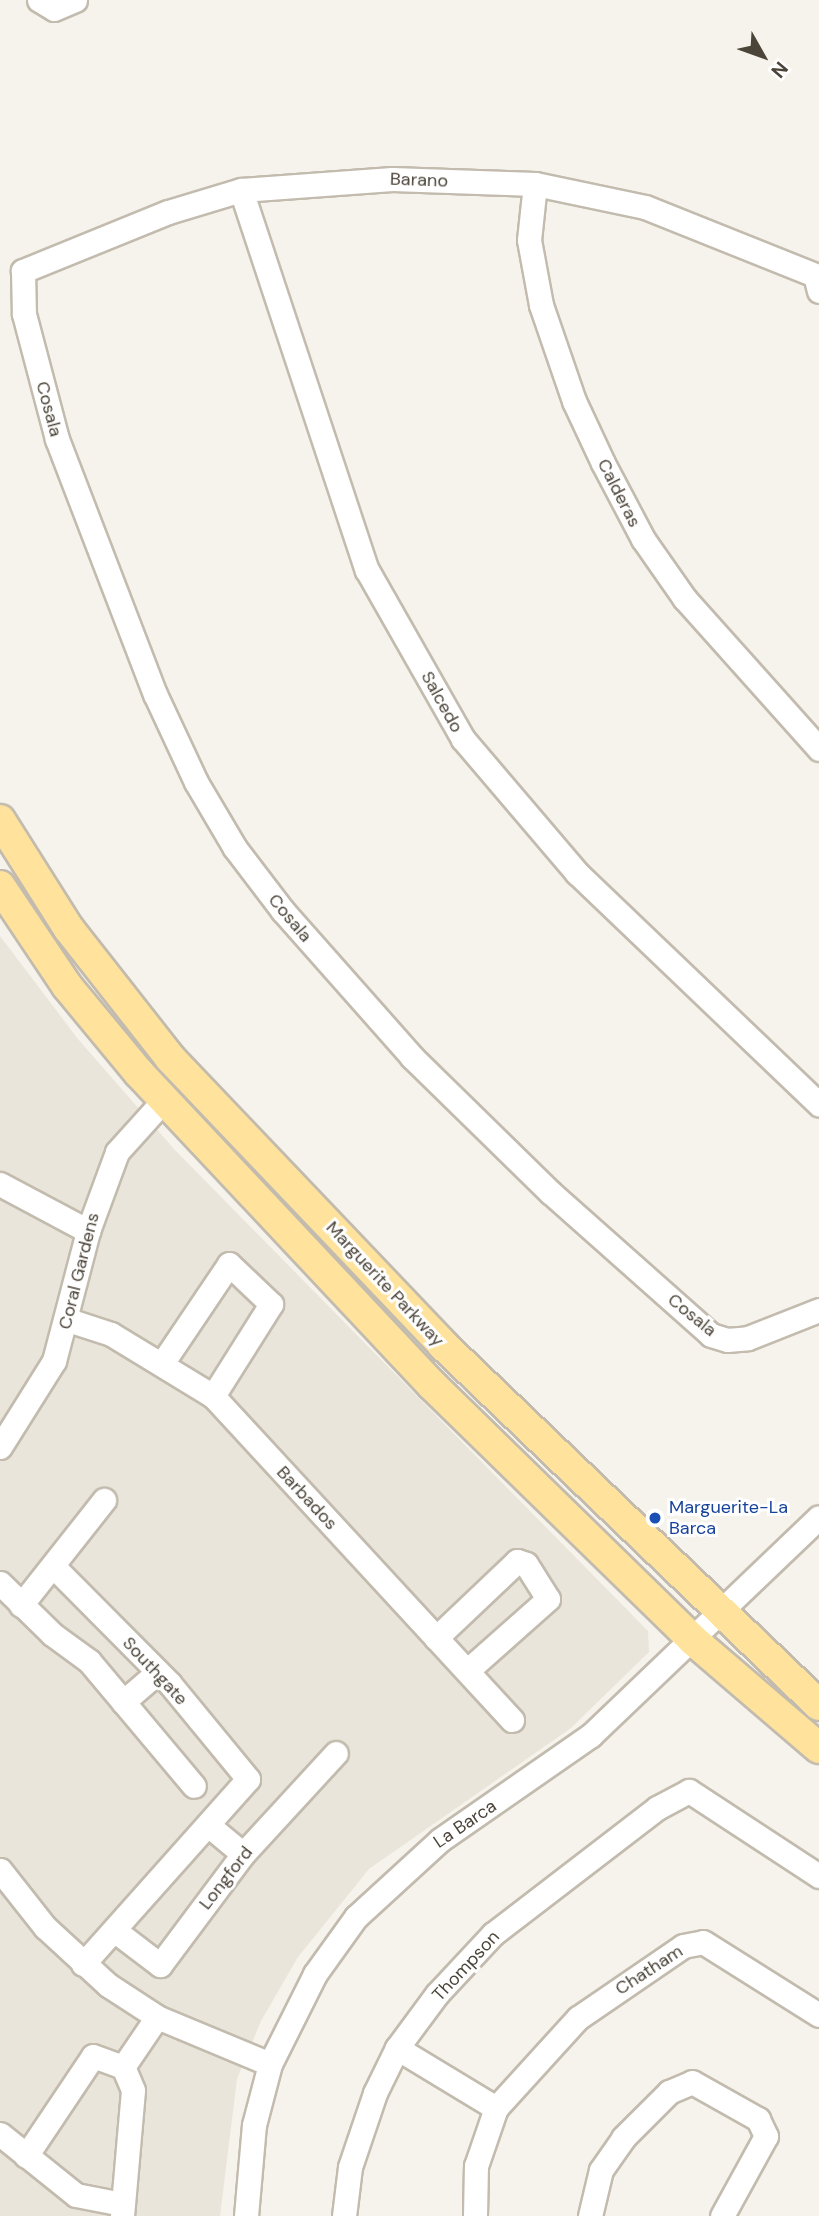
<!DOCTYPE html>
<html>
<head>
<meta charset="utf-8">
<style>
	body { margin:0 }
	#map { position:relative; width:819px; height:2216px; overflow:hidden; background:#f6f3ec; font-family:"DM Sans",sans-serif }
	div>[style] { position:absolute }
	.residential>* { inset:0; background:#eae5da }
	.roads { filter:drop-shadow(2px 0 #c2bbae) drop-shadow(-2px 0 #c2bbae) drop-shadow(0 2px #c2bbae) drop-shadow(0 -2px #c2bbae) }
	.minor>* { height:23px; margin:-11.5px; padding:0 11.5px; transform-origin:11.5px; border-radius:11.5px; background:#fff }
	.major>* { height:30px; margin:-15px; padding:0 15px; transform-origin:15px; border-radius:15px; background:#ffe39c }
	.dots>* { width:19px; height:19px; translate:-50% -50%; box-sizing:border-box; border:4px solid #fff; border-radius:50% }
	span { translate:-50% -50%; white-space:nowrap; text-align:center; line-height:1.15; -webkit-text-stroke:6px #fff; paint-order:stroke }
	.street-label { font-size:18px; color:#4b4439 }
	.transit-label { font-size:18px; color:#164399 }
	.left { translate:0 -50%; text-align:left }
	.north { position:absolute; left:728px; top:21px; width:70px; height:70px; -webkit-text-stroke:5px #fff; paint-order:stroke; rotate:130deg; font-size:19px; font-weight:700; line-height:28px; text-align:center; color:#4b4439 }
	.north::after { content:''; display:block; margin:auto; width:24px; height:32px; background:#4b4439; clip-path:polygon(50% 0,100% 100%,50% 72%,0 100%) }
</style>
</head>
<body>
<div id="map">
	<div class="residential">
		<div style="clip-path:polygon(0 936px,78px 1039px,174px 1149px,648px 1631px,649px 1652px,571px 1728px,369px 1869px,298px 1957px,261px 2021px,237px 2079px,220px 2216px,0 2216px)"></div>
	</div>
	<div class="roads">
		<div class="minor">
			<div style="left:39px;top:0;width:17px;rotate:31deg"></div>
			<div style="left:54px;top:9px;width:23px;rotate:-23deg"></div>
			<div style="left:535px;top:184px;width:56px;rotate:96.1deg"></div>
			<div style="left:529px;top:240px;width:66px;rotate:79.5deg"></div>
			<div style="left:541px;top:305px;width:102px;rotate:71deg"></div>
			<div style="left:574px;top:401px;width:68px;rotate:64.9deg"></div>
			<div style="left:603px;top:463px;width:86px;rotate:62.2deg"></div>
			<div style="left:643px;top:539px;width:73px;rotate:55deg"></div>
			<div style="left:685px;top:599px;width:201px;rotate:48.2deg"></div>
			<div style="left:241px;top:190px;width:400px;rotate:71.7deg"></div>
			<div style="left:367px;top:570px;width:194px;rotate:60.4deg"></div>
			<div style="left:463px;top:739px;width:176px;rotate:49.6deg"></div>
			<div style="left:577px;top:873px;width:335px;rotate:43.7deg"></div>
			<div style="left:819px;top:291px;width:16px;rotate:-104deg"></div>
			<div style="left:815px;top:275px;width:183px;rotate:-158.2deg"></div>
			<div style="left:645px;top:207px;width:112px;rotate:-168.2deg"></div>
			<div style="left:535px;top:184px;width:143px;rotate:-178deg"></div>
			<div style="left:392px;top:179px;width:151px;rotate:175.8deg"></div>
			<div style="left:241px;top:190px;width:76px;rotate:163.2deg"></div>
			<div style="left:168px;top:212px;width:157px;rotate:157.9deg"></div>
			<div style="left:23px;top:271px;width:43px;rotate:88.7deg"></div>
			<div style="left:24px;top:314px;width:129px;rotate:75.2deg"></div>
			<div style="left:57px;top:439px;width:273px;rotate:69deg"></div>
			<div style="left:155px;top:694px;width:97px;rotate:65deg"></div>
			<div style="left:196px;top:782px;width:77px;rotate:59.4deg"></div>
			<div style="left:235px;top:848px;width:79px;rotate:52.7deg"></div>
			<div style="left:283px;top:911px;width:195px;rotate:48.5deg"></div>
			<div style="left:412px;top:1057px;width:193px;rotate:44.4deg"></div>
			<div style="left:550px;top:1192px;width:215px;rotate:41.6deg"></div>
			<div style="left:711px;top:1335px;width:17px;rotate:17deg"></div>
			<div style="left:727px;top:1340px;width:21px;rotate:-5deg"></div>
			<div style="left:748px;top:1338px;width:76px;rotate:-21.5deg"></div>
			<div style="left:0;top:1184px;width:100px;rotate:28.1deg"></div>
			<div style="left:68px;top:1320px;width:45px;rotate:18deg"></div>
			<div style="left:111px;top:1334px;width:119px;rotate:31.3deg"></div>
			<div style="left:213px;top:1396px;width:441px;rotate:47.3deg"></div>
			<div style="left:163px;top:1362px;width:118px;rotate:-56deg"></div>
			<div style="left:229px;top:1264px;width:58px;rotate:43.6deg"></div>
			<div style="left:271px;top:1304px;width:109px;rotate:122.2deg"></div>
			<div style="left:0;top:1447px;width:102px;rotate:-57.9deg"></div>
			<div style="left:54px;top:1361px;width:134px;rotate:-75.3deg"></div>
			<div style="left:88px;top:1231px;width:84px;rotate:-69.8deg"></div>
			<div style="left:117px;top:1152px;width:70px;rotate:-47.9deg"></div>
			<div style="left:55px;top:1568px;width:163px;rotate:45.2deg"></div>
			<div style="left:170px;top:1684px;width:123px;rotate:50.6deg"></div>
			<div style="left:248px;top:1779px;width:248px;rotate:131.7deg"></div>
			<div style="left:0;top:1583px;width:73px;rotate:44.4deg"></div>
			<div style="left:52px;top:1634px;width:46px;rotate:36.1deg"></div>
			<div style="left:89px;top:1661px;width:163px;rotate:50deg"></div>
			<div style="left:21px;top:1605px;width:134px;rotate:-51.7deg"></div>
			<div style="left:436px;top:1638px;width:112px;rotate:-43.5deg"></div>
			<div style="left:517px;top:1561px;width:9px;rotate:18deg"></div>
			<div style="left:526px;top:1564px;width:41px;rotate:57.8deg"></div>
			<div style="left:548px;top:1599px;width:108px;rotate:138.4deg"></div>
			<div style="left:123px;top:1702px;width:46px;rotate:-40.6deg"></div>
			<div style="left:208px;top:1825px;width:45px;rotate:39.6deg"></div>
			<div style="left:0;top:1870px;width:73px;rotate:51.7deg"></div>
			<div style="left:45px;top:1927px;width:86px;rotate:42.6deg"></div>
			<div style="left:108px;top:1985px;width:59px;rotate:33.1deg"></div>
			<div style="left:157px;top:2017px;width:122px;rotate:22.6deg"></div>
			<div style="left:114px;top:1930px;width:58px;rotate:37.3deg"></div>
			<div style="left:160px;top:1965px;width:139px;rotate:-53.2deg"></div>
			<div style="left:243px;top:1854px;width:137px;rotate:-47.4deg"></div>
			<div style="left:397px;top:2048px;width:116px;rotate:31.2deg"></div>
			<div style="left:0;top:2134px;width:97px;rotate:38.8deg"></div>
			<div style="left:76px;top:2195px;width:47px;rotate:11.1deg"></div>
			<div style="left:26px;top:2156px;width:120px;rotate:-56.2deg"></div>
			<div style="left:93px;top:2056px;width:32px;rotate:20deg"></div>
			<div style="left:122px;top:2216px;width:126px;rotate:-85deg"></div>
			<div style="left:133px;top:2090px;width:25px;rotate:-113deg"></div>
			<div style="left:123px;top:2067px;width:60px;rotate:-55.8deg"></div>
			<div style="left:246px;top:2216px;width:91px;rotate:-85deg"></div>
			<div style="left:254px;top:2125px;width:63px;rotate:-75.3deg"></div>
			<div style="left:270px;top:2064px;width:101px;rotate:-63.4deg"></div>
			<div style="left:315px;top:1974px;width:70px;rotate:-54.3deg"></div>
			<div style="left:356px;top:1917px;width:114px;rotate:-42.5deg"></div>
			<div style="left:440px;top:1840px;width:184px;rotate:-34.8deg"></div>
			<div style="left:591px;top:1735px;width:315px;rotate:-43.7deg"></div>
			<div style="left:344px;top:2216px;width:49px;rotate:-83deg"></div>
			<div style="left:350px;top:2167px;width:78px;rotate:-71.3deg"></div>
			<div style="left:375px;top:2093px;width:50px;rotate:-63.9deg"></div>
			<div style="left:397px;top:2048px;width:67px;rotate:-53.5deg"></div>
			<div style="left:437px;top:1994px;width:82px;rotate:-47deg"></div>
			<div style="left:493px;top:1934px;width:207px;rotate:-37.5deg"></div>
			<div style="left:657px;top:1808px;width:36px;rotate:-28deg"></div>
			<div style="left:689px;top:1791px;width:155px;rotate:33.2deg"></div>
			<div style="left:475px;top:2216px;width:50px;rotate:-88.9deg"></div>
			<div style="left:476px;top:2166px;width:61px;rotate:-71deg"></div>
			<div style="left:496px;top:2108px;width:122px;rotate:-47.7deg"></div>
			<div style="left:578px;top:2018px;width:127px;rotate:-34.4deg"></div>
			<div style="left:683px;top:1946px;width:20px;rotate:-11deg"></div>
			<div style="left:703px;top:1942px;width:137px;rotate:32.2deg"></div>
			<div style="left:590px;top:2216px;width:47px;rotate:-76.6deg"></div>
			<div style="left:601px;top:2170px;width:39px;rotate:-55deg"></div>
			<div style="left:623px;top:2138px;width:65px;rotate:-45deg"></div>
			<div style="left:669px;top:2092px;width:25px;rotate:-23deg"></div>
			<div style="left:692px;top:2082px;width:76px;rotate:29.3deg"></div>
			<div style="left:758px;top:2119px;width:19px;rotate:65deg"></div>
			<div style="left:766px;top:2136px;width:91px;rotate:118.8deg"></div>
		</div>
		<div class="major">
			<div style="left:0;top:820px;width:129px;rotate:57.7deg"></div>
			<div style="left:69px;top:929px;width:164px;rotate:51.9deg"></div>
			<div style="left:170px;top:1058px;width:395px;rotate:46.4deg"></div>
			<div style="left:442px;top:1344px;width:522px;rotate:43.76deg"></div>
			<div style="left:0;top:886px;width:120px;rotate:56.2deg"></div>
			<div style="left:67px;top:986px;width:113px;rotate:50.4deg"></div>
			<div style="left:139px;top:1073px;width:428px;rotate:46.8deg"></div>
			<div style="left:432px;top:1385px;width:365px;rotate:44.3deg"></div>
			<div style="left:693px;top:1640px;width:166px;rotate:40.6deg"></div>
		</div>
	</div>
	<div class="dots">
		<div style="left:655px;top:1518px;background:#1a4fb4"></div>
	</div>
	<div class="street-label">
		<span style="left:419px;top:180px;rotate:2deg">Barano</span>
		<span style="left:49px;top:409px;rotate:75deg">Cosala</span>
		<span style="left:619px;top:493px;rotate:63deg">Calderas</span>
		<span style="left:442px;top:702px;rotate:61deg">Salcedo</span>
		<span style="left:290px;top:918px;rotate:50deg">Cosala</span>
		<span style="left:79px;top:1271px;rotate:-76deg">Coral Gardens</span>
		<span style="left:385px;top:1284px;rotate:47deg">Marguerite Parkway</span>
		<span style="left:692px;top:1315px;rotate:39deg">Cosala</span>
		<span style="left:307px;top:1498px;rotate:47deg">Barbados</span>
		<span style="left:155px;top:1671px;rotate:47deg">Southgate</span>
		<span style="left:465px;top:1824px;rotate:-34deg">La Barca</span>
		<span style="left:226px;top:1878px;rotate:-52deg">Longford</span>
		<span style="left:466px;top:1966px;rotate:-47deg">Thompson</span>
		<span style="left:649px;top:1970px;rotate:-33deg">Chatham</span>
	</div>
	<div class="transit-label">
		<span class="left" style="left:669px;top:1518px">Marguerite-La<br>Barca</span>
	</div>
	<div class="north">N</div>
</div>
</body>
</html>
